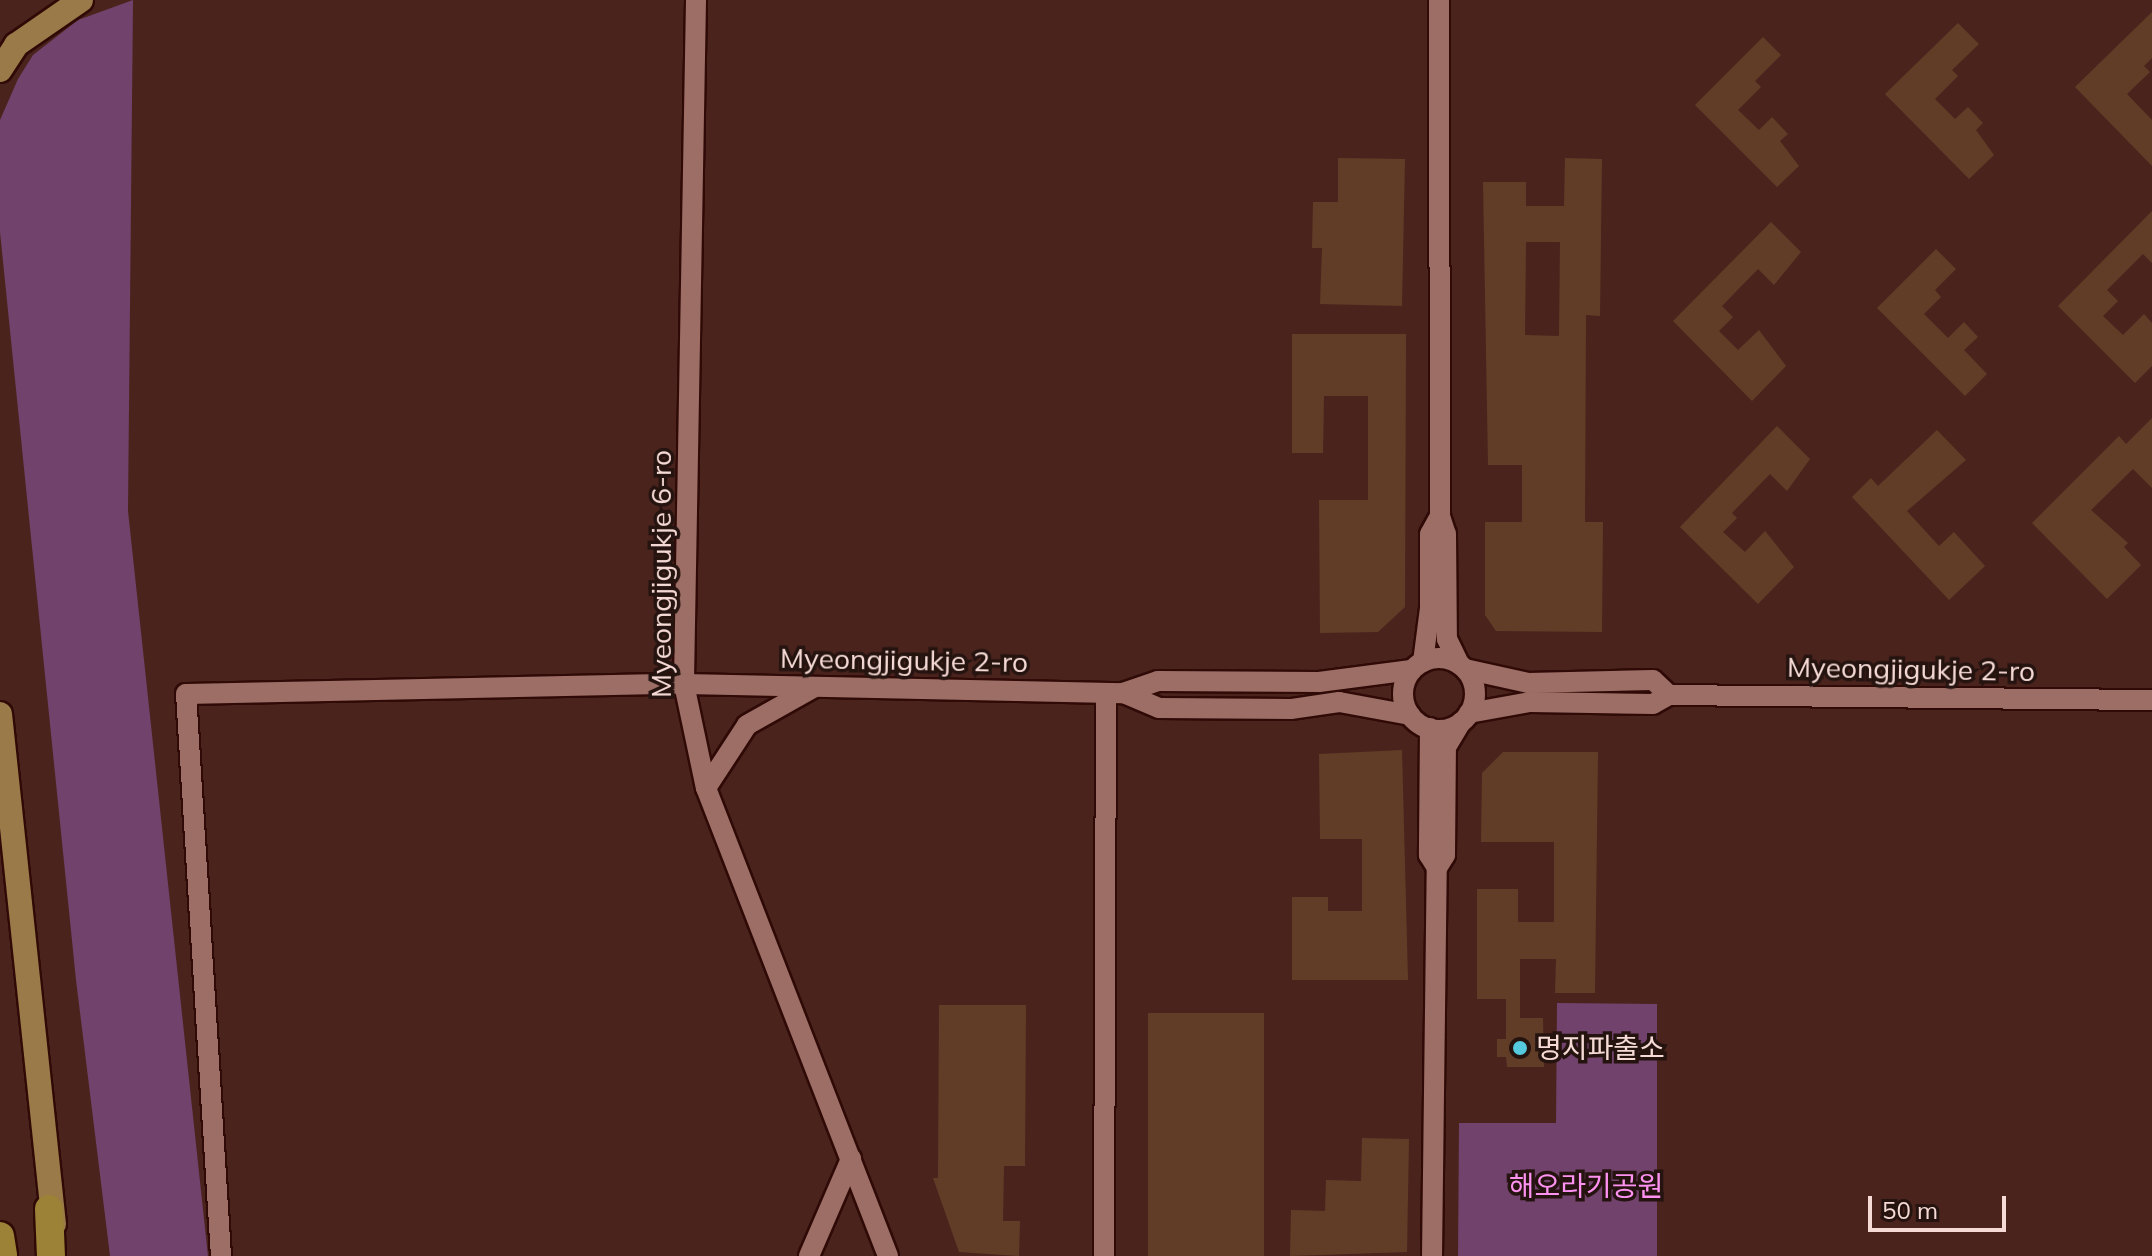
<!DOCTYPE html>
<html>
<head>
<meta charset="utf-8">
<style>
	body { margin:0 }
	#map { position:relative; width:2152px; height:1256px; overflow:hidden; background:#4b231d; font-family:Mulish,"Noto Sans KR",sans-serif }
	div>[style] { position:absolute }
	.green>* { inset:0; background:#71426b }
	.building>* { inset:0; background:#613d27; transform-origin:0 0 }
	.roads { filter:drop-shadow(2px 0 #2f0a06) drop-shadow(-2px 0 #2f0a06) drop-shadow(0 2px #2f0a06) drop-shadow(0 -2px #2f0a06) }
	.minor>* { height:20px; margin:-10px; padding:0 10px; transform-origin:10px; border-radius:10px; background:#9c6e65 }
	.minor>.ring { margin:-10px; padding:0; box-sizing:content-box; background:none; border:20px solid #9c6e65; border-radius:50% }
	.major>* { height:24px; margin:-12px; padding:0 12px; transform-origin:12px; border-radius:12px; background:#9b7a49 }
	.highway>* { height:28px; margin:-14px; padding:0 14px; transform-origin:14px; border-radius:14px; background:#9b8236 }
	.dots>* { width:22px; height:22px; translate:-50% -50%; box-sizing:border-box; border:4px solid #251310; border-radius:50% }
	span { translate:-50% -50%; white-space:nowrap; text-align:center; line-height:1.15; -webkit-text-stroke:7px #251310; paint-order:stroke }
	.street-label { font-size:28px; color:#f5dad5 }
	.poi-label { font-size:28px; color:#f5dad5 }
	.left { translate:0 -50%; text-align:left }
	.park-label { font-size:28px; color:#fd92f1 }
	.scale { position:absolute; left:1868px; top:1196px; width:138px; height:36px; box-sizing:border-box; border:4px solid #f5dad5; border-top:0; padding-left:10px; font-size:24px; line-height:28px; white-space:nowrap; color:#f5dad5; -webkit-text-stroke:6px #251310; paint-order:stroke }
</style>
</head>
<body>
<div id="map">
	<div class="green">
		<div style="clip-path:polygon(133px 0,128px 511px,208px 1256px,110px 1256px,76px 980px,0 232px,0 120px,18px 79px,33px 55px,78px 20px)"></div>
		<div style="clip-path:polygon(1557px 1003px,1657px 1004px,1657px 1256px,1458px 1256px,1459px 1123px,1556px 1123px)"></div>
	</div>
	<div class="building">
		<div style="clip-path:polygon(2152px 12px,2152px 58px,2144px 66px,2150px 72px,2127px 94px,2152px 120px,2152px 166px,2075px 87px)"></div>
		<div style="clip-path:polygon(1958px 23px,1979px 44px,1952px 70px,1958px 76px,1935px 99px,1955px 119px,1968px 107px,1983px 123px,1976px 130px,1994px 155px,1969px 179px,1885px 94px)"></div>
		<div style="clip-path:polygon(1763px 37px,1781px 55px,1755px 81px,1761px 87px,1738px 110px,1759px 130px,1772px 117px,1788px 134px,1780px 141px,1799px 166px,1777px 187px,1695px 105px)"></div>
		<div style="clip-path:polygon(1338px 158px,1405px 159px,1402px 306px,1320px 304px,1322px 248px,1312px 248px,1313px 202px,1338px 202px)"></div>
		<div style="clip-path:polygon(evenodd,1565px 158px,1602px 159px,1600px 316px,1586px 315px,1585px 522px,1603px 522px,1602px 632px,1496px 631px,1485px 615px,1485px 522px,1522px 522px,1522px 465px,1488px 465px,1483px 182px,1526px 182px,1526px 206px,1564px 206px,1565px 158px,1526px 242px,1560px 242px,1559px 336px,1525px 335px,1526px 242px)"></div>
		<div style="clip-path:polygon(2152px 211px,2152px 263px,2143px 254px,2107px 290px,2118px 301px,2103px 316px,2123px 335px,2144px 314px,2152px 323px,2152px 366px,2135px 383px,2058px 306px)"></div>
		<div style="clip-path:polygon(1771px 222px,1801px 252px,1774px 285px,1758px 269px,1722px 306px,1733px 317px,1719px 331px,1738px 350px,1759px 330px,1786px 366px,1752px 401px,1673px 321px)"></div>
		<div style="clip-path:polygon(1936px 249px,1956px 269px,1935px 290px,1941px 297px,1924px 314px,1948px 338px,1964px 322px,1978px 337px,1964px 350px,1987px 374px,1965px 396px,1877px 308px)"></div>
		<div style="clip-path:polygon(1292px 334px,1406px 334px,1405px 607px,1378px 632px,1320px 633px,1319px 500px,1368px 500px,1368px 396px,1324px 396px,1323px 453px,1292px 453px)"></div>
		<div style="clip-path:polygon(2152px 418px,2152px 488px,2133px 469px,2091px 510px,2128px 543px,2124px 547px,2141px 565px,2107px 599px,2032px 523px,2119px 436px,2126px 444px)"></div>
		<div style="clip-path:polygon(1777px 426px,1810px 459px,1787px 491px,1770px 474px,1732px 513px,1737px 518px,1723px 532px,1745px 552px,1765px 531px,1794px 567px,1758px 604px,1680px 527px)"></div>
		<div style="clip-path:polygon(1937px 430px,1966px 460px,1907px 511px,1939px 546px,1954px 532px,1985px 566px,1949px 600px,1852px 497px,1871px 478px,1878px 486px)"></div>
		<div style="clip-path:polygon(1402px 750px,1408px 980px,1292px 980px,1292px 897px,1328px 897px,1328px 911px,1362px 911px,1362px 839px,1320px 839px,1319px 754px)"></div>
		<div style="clip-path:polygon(1503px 752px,1598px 752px,1595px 993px,1555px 993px,1556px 959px,1520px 959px,1520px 1018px,1543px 1018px,1544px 1067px,1507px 1067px,1506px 1057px,1497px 1057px,1497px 1039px,1506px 1039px,1506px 999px,1477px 999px,1477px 889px,1518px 889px,1518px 922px,1554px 922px,1554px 842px,1481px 842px,1482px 773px)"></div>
		<div style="clip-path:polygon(939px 1005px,1026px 1005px,1025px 1166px,1004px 1166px,1003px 1221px,1020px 1221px,1019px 1256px,959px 1252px,933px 1178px,938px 1178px)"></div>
		<div style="left:1148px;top:1013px;width:116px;height:243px"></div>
		<div style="clip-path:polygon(1362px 1138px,1409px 1139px,1407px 1252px,1290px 1256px,1291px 1210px,1325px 1211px,1326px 1180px,1361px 1181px)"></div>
	</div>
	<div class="roads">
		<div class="minor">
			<div style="left:696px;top:0;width:684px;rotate:91.01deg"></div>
			<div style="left:684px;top:684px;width:106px;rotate:78.1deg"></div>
			<div style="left:706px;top:788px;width:502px;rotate:68.75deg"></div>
			<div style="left:1439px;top:0;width:516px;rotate:89.89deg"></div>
			<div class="ring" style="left:1403px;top:658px;width:52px;height:52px"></div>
			<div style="left:1423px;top:662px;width:54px;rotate:-82.6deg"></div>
			<div style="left:1430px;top:608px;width:74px;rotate:-90deg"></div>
			<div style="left:1430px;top:534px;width:21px;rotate:-61deg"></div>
			<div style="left:1440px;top:516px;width:19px;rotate:72deg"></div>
			<div style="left:1446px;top:534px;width:105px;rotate:89.5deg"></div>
			<div style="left:1447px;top:639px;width:28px;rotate:64deg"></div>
			<div style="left:1465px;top:669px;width:65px;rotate:12.5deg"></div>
			<div style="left:1528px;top:683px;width:125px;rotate:-1.4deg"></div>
			<div style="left:1653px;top:680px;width:22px;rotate:43deg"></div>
			<div style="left:1669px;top:695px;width:18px;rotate:151deg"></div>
			<div style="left:1653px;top:704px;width:123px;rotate:-179.1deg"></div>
			<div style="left:1530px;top:702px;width:62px;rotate:169.8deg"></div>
			<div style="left:1669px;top:695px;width:483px;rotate:0.6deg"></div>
			<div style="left:1410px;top:715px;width:72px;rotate:-169.6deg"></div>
			<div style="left:1339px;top:702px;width:49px;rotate:171.7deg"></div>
			<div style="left:1291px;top:709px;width:132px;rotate:-179.6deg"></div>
			<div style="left:1159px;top:708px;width:39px;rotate:-157deg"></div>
			<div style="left:1123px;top:693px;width:37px;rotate:-19deg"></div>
			<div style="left:1158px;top:681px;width:161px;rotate:0.4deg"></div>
			<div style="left:1319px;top:682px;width:93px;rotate:-7.4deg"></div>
			<div style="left:1430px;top:728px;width:127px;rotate:90.5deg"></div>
			<div style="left:1429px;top:855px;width:15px;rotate:58deg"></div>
			<div style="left:1437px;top:868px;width:15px;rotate:-58deg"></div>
			<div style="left:1445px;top:855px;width:108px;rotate:-89.5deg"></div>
			<div style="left:1446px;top:747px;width:29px;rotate:-59deg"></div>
			<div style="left:706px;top:788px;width:75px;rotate:-56.9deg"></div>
			<div style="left:747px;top:725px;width:76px;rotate:-29.3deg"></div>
			<div style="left:221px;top:1256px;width:563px;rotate:-93.56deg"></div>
			<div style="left:186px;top:694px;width:498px;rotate:-1.2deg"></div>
			<div style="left:684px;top:684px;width:439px;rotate:1.2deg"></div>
			<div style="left:809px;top:1256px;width:106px;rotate:-66.6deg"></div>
			<div style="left:1104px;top:1256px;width:563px;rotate:-89.8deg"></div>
			<div style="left:1432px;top:1256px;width:388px;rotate:-89.3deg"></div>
		</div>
		<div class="major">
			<div style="left:0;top:70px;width:30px;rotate:-57deg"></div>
			<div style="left:16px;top:45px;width:79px;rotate:-34.7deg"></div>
			<div style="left:0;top:714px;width:513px;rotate:83.96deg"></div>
		</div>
		<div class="highway">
			<div style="left:49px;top:1209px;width:47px;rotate:87.6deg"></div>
			<div style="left:0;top:1236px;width:20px;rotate:81deg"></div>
		</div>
	</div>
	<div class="dots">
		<div style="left:1520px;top:1048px;background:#55cadf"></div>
	</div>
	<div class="street-label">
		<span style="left:661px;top:574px;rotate:-90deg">Myeongjigukje 6-ro</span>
		<span style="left:904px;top:660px;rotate:1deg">Myeongjigukje 2-ro</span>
		<span style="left:1911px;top:669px;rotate:1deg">Myeongjigukje 2-ro</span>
	</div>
	<div class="poi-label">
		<span class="left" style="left:1536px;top:1048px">명지파출소</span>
	</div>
	<div class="park-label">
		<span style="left:1586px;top:1186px">해오라기공원</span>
	</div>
	<div class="scale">50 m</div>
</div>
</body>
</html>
